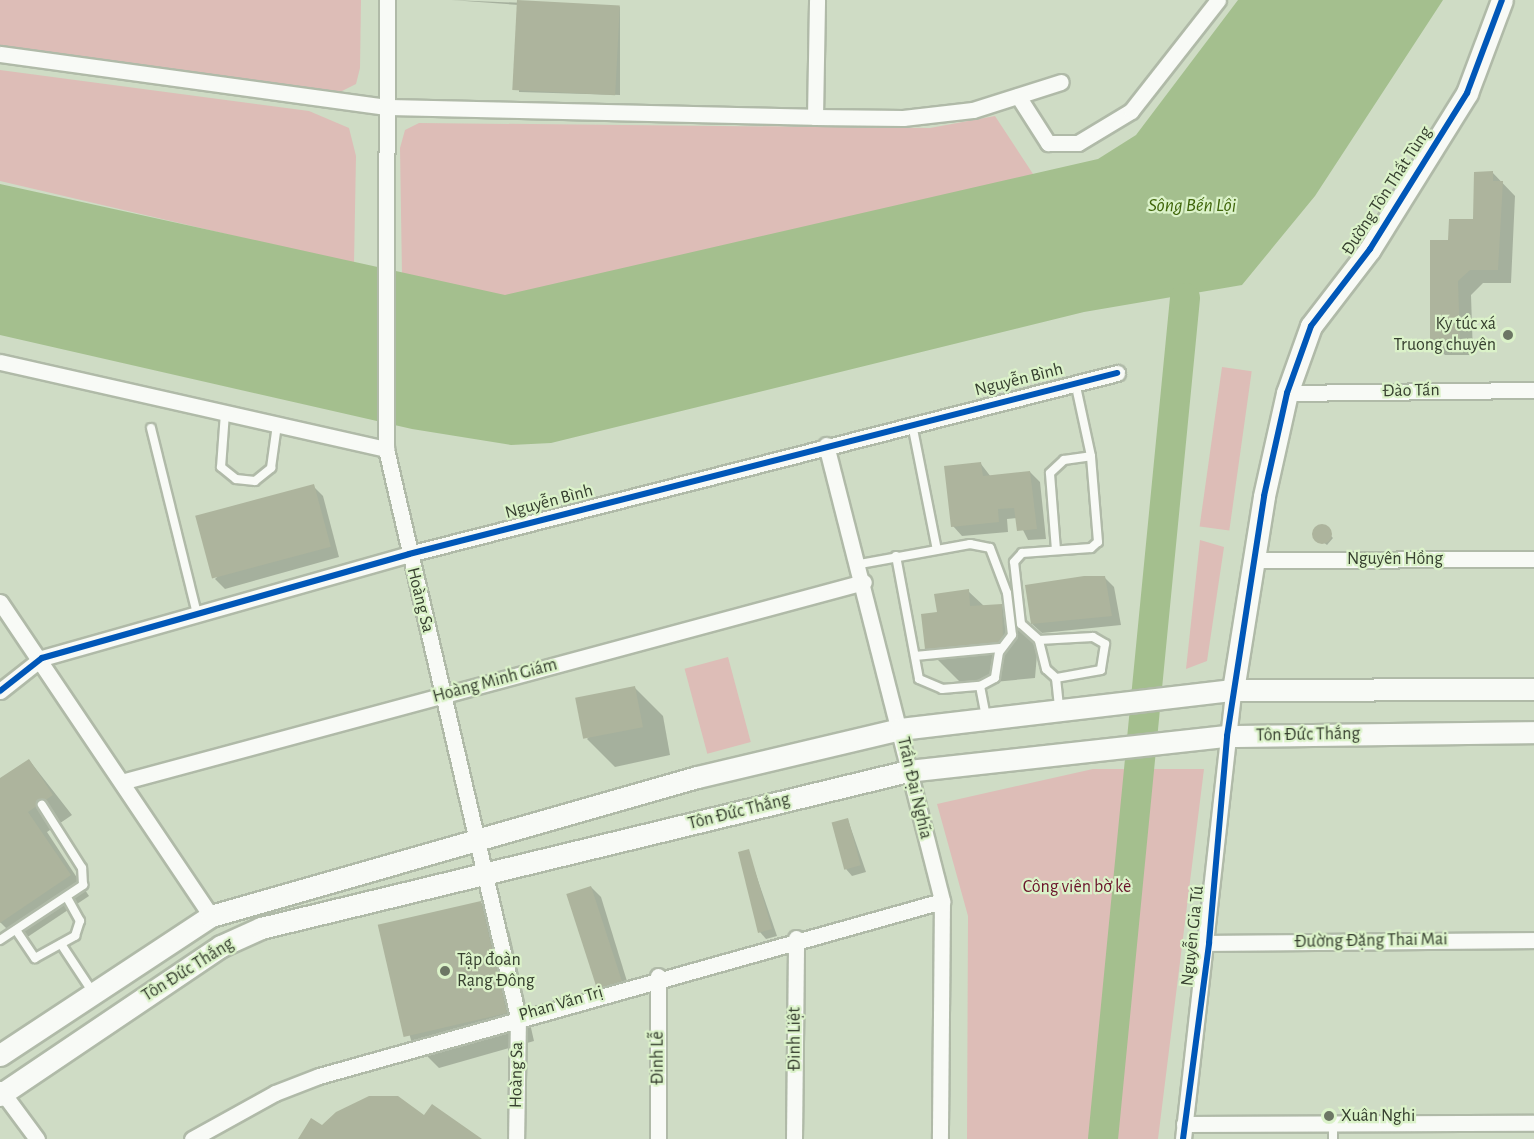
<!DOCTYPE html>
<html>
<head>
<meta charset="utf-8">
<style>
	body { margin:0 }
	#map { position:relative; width:1534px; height:1139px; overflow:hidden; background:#cfdcc5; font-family:"Alegreya Sans",sans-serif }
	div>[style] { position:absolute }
	.green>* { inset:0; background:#ddbdb7; transform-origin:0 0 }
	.water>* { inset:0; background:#a4bf8e }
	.shadow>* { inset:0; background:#0003 }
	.river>* { height:30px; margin:-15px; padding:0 15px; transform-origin:15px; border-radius:15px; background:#a4bf8e }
	.building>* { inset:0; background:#adb49d; transform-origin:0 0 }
	.round { border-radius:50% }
	.roads { filter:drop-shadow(2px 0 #b0baa8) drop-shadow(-2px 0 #b0baa8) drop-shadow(0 2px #b0baa8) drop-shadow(0 -2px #b0baa8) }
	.lane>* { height:8px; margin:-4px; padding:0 4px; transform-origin:4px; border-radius:4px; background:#f8faf6 }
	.street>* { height:15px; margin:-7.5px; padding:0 7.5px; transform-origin:7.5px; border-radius:7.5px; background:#f8faf6 }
	.secondary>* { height:21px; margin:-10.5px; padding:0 10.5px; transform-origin:10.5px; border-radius:10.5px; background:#f8faf6 }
	.cycleway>* { height:6px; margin:-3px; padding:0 3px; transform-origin:3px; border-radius:3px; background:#0057b8 }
	.dots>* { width:16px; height:16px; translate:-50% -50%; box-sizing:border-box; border:3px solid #dbf2c9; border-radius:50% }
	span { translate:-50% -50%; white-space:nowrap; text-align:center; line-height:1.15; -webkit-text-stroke:4.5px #dbf2c9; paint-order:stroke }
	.street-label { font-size:18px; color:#363f2f }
	.poi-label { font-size:18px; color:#363f2f }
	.right { translate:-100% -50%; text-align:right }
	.left { translate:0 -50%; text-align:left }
	.park-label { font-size:18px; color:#6a132a }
	.water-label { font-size:20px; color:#3f650a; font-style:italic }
</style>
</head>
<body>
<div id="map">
	<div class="green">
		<div style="clip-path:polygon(0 0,361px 0,360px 68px,356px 84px,336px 94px,0 47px)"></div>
		<div style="clip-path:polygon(0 70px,309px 111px,349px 128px,356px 156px,354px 264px,0 181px)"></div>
		<div style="clip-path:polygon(995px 116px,1035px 177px,505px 296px,402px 275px,400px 148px,405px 130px,419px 123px,930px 128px)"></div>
		<div style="left:1222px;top:367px;width:30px;height:161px;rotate:8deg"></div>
		<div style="clip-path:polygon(1200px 540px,1224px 547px,1207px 661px,1186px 669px)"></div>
		<div style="left:728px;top:657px;width:88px;height:45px;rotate:75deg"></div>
		<div style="clip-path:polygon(1093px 769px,1204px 769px,1158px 1139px,967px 1139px,968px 916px,937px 804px)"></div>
	</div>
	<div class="water">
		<div style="clip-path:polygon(1238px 0,1443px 0,1315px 196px,1242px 285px,1084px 312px,551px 443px,511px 445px,412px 429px,0 335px,0 184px,505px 295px,1098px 159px,1136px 135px)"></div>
	</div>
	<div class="shadow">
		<div style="clip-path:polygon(451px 0,620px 7px,620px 95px,519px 92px,519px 5px)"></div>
		<div style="clip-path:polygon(1492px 172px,1515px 196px,1511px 283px,1483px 283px,1471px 295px,1473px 355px,1445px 355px,1432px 342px,1450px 241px,1475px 221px)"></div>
		<div style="clip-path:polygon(981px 464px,991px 477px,1030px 472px,1040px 482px,1046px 539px,1028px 540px,1017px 518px,1007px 519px,1008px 532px,962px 536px,953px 526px)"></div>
		<div style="clip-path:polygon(313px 486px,323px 496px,339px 557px,225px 589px,215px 579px)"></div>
		<div style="clip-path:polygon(1321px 526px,1333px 538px,1327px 545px,1314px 535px)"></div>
		<div style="clip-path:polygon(1104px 577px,1114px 587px,1121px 625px,1042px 633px,1032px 624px)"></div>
		<div style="clip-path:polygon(968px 591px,984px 606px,1001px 605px,1038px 642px,1035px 678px,963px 685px,926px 648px)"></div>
		<div style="clip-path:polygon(635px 688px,663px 716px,670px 755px,615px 767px,587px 739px)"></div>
		<div style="clip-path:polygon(29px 760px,72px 815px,47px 832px,89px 896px,20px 942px,0 922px,0 780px)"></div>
		<div style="clip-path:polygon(848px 820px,866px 872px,852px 876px,846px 869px)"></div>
		<div style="clip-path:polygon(748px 851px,777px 936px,766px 939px,760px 932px)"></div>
		<div style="clip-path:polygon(591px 887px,601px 897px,630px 991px,605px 998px,596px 988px)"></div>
		<div style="clip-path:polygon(481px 903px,509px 931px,534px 1041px,439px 1068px,411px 1040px,381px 930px)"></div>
	</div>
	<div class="river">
		<div style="left:1103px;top:1139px;width:845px;rotate:-84.43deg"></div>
	</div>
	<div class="building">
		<div style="left:517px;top:0;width:103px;height:90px;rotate:3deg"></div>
		<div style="clip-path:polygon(1493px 171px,1493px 181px,1503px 181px,1498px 270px,1470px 270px,1458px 281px,1460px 343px,1430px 342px,1430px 240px,1448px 240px,1449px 219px,1473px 219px,1474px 172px)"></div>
		<div style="clip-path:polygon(981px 462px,983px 476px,1030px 471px,1037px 529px,1017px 531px,1014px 508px,998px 509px,999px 522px,951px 527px,944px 466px)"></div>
		<div style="left:314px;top:484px;width:65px;height:123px;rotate:75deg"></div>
		<div class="round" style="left:1312px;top:524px;width:20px;height:20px"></div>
		<div style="clip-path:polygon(1084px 576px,1105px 576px,1112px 616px,1031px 624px,1025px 585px)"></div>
		<div style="clip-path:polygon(969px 589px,970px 606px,1002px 604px,1003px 637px,999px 642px,925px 649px,921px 614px,937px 612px,934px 594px)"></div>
		<div style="left:635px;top:686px;width:42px;height:61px;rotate:79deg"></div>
		<div style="clip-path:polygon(29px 759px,53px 795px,28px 812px,71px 875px,0 923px,0 778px)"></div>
		<div style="left:848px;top:818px;width:49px;height:17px;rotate:75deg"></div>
		<div style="clip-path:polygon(749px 849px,772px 929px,758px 933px,738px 852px)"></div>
		<div style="left:591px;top:886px;width:100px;height:26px;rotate:72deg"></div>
		<div style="left:481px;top:901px;width:115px;height:106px;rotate:77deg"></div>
		<div style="clip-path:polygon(369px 1096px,398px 1096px,424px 1115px,432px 1104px,482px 1139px,298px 1139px,311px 1118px,322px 1125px,336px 1112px)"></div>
	</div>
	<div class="roads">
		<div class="lane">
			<div style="left:225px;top:413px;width:54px;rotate:94.2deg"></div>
			<div style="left:221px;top:467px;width:19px;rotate:39deg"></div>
			<div style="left:236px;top:479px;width:19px;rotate:6deg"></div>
			<div style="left:255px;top:481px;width:21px;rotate:-39deg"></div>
			<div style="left:271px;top:468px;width:43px;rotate:-82.1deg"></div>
			<div style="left:912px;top:424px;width:128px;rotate:78.8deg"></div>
			<div style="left:151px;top:428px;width:192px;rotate:76.1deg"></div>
			<div style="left:1056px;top:550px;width:77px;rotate:-94.5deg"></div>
			<div style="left:1050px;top:473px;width:19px;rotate:-43deg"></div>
			<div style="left:1064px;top:460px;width:27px;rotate:-8deg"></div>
			<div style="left:896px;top:556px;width:125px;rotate:79.4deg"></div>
			<div style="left:919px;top:679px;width:25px;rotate:23deg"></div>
			<div style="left:942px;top:689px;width:38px;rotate:-5deg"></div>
			<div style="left:980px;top:686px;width:33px;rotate:79deg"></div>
			<div style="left:860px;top:564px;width:112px;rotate:-10.3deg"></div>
			<div style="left:970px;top:544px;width:20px;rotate:11deg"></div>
			<div style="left:990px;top:548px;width:48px;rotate:69.3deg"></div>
			<div style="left:1007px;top:593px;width:42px;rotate:83.2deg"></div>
			<div style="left:1012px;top:635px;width:21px;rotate:127deg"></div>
			<div style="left:999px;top:652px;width:26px;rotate:99deg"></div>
			<div style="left:995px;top:678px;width:17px;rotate:152deg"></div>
			<div style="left:1039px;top:640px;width:54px;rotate:-3.2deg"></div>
			<div style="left:1093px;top:637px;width:14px;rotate:30deg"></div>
			<div style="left:1105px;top:644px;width:26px;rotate:99deg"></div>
			<div style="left:1101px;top:670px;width:46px;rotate:169.9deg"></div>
			<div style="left:1056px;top:678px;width:30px;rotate:84deg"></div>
			<div style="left:915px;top:656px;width:85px;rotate:-5.4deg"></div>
			<div style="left:1056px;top:678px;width:13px;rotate:-138deg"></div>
			<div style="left:1046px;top:669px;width:30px;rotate:-104deg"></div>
			<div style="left:1039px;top:640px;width:24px;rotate:-138deg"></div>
			<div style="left:1021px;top:624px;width:62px;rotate:-96.4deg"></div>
			<div style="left:1014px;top:562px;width:12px;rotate:-48deg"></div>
			<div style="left:1022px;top:553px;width:69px;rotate:-4.1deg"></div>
			<div style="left:1091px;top:548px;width:9px;rotate:-41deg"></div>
			<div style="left:1098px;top:542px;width:86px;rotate:-94.7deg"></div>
			<div style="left:1091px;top:456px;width:76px;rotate:-102.2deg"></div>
			<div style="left:16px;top:930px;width:34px;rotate:56deg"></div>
			<div style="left:35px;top:958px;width:46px;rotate:-28.8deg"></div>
			<div style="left:75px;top:936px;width:16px;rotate:-72deg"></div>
			<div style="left:80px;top:921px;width:26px;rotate:-119deg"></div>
			<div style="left:0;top:940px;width:100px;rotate:-33.5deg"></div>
			<div style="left:83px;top:885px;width:17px;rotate:-93deg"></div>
			<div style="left:82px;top:868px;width:75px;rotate:-122.4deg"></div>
			<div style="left:61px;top:944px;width:56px;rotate:56.6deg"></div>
			<div style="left:1333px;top:1139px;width:16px;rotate:-90deg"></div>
		</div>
		<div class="street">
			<div style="left:0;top:54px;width:390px;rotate:7.8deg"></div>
			<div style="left:386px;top:107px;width:429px;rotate:1.3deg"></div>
			<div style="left:815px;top:117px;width:117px;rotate:-89deg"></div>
			<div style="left:1018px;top:96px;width:56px;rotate:57.4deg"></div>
			<div style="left:1048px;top:143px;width:30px"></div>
			<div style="left:1078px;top:143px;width:62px;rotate:-31.1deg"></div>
			<div style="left:1131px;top:111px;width:141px;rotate:-51.9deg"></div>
			<div style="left:815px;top:117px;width:88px;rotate:0.7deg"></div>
			<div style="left:903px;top:118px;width:70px;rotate:-6.5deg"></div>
			<div style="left:973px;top:110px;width:92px;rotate:-17.7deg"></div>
			<div style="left:0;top:362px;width:396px;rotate:12.7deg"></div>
			<div style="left:386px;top:449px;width:583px;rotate:76.92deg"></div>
			<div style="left:518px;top:1017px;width:122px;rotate:90.9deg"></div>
			<div style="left:1287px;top:393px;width:247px;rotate:-0.7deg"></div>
			<div style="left:826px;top:445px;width:471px;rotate:75.7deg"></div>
			<div style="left:942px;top:901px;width:238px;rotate:90.5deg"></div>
			<div style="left:386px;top:449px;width:449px;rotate:-89.9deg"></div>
			<div style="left:1256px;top:560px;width:278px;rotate:-0.2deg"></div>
			<div style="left:0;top:602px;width:378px;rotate:56.1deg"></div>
			<div style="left:0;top:691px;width:53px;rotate:-38.2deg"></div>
			<div style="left:42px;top:658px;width:381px;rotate:-15.8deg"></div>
			<div style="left:409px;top:554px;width:731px;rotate:-14.34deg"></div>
			<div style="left:125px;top:781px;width:765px;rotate:-15.07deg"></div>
			<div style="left:1209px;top:943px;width:325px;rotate:-0.5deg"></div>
			<div style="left:0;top:1089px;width:62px;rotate:53.5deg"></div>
			<div style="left:1184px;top:1124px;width:350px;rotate:-0.2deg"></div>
			<div style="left:192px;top:1139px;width:95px;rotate:-29deg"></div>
			<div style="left:275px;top:1093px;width:47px;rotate:-21.1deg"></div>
			<div style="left:319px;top:1076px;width:647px;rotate:-15.69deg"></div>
			<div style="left:658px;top:1139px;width:163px;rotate:-90deg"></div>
			<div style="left:794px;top:1139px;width:201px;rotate:-89.4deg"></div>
			<div style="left:1183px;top:1139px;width:452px;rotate:-83.6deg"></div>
		</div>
		<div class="secondary">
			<div style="left:1233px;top:690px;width:196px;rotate:-80.9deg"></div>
			<div style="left:1264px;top:496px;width:106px;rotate:-77.4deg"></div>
			<div style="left:1287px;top:393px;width:71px;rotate:-70.3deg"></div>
			<div style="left:1311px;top:326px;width:97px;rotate:-52.5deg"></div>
			<div style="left:1370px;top:249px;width:184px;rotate:-58.1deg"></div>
			<div style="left:1467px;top:93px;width:99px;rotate:-69.4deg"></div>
			<div style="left:0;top:1055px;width:253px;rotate:-33.4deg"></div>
			<div style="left:211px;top:916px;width:505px;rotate:-15.96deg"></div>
			<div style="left:697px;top:777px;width:209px;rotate:-13.3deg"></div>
			<div style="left:900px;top:729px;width:335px;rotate:-6.7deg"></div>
			<div style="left:1233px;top:690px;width:301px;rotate:-0.2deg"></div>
			<div style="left:0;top:1095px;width:267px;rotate:-34deg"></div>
			<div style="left:221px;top:946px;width:44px;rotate:-24.2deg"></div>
			<div style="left:261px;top:928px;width:666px;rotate:-13.64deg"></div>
			<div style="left:908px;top:771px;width:321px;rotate:-6.3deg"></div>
			<div style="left:1227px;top:736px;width:307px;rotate:-0.7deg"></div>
		</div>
	</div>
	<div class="cycleway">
		<div style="left:0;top:691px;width:53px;rotate:-38.2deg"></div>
		<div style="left:42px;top:658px;width:381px;rotate:-15.8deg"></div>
		<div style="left:409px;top:554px;width:731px;rotate:-14.34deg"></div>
		<div style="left:1183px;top:1139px;width:198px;rotate:-82.4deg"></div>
		<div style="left:1209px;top:943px;width:208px;rotate:-85deg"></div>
		<div style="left:1227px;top:736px;width:243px;rotate:-81.2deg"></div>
		<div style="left:1264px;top:496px;width:106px;rotate:-77.4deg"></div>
		<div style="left:1287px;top:393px;width:71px;rotate:-70.3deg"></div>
		<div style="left:1311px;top:326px;width:97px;rotate:-52.5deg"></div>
		<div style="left:1370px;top:249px;width:184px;rotate:-58.1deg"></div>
		<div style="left:1467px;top:93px;width:99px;rotate:-69.4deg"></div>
	</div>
	<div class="dots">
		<div style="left:1508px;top:335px;background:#6c7664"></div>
		<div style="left:445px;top:971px;background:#6c7664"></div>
		<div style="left:1329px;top:1116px;background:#6c7664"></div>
	</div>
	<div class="street-label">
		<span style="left:1387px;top:191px;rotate:-57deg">Đường Tôn Thất Tùng</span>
		<span style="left:1019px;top:380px;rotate:-14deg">Nguyễn Bình</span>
		<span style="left:1411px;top:391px;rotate:-1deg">Đào Tấn</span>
		<span style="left:549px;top:502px;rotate:-15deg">Nguyễn Bình</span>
		<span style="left:1395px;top:559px">Nguyên Hồng</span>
		<span style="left:420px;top:600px;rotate:76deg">Hoàng Sa</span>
		<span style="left:495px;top:681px;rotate:-15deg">Hoàng Minh Giám</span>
		<span style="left:1308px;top:735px;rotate:-1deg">Tôn Đức Thắng</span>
		<span style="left:914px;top:788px;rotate:77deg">Trần Đại Nghĩa</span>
		<span style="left:739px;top:812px;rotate:-14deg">Tôn Đức Thắng</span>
		<span style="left:1193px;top:936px;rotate:-84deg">Nguyễn Gia Tú</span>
		<span style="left:1371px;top:941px;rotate:-1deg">Đường Đặng Thai Mai</span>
		<span style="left:188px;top:970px;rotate:-32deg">Tôn Đức Thắng</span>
		<span style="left:561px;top:1004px;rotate:-16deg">Phan Văn Trị</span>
		<span style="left:795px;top:1039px;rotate:-90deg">Đinh Liệt</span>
		<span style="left:658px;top:1058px;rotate:-90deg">Đinh Lễ</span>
		<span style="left:517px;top:1075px;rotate:-89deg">Hoàng Sa</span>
	</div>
	<div class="poi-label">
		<span class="right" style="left:1496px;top:335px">Ky túc xá<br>Truong chuyên</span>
		<span class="left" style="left:457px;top:971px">Tập đoàn<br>Rạng Đông</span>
		<span class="left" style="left:1341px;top:1116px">Xuân Nghi</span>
	</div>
	<div class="park-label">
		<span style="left:1077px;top:887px">Công viên bờ kè</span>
	</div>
	<div class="water-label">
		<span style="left:1192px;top:205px">Sông Bến Lội</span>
	</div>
</div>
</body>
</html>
